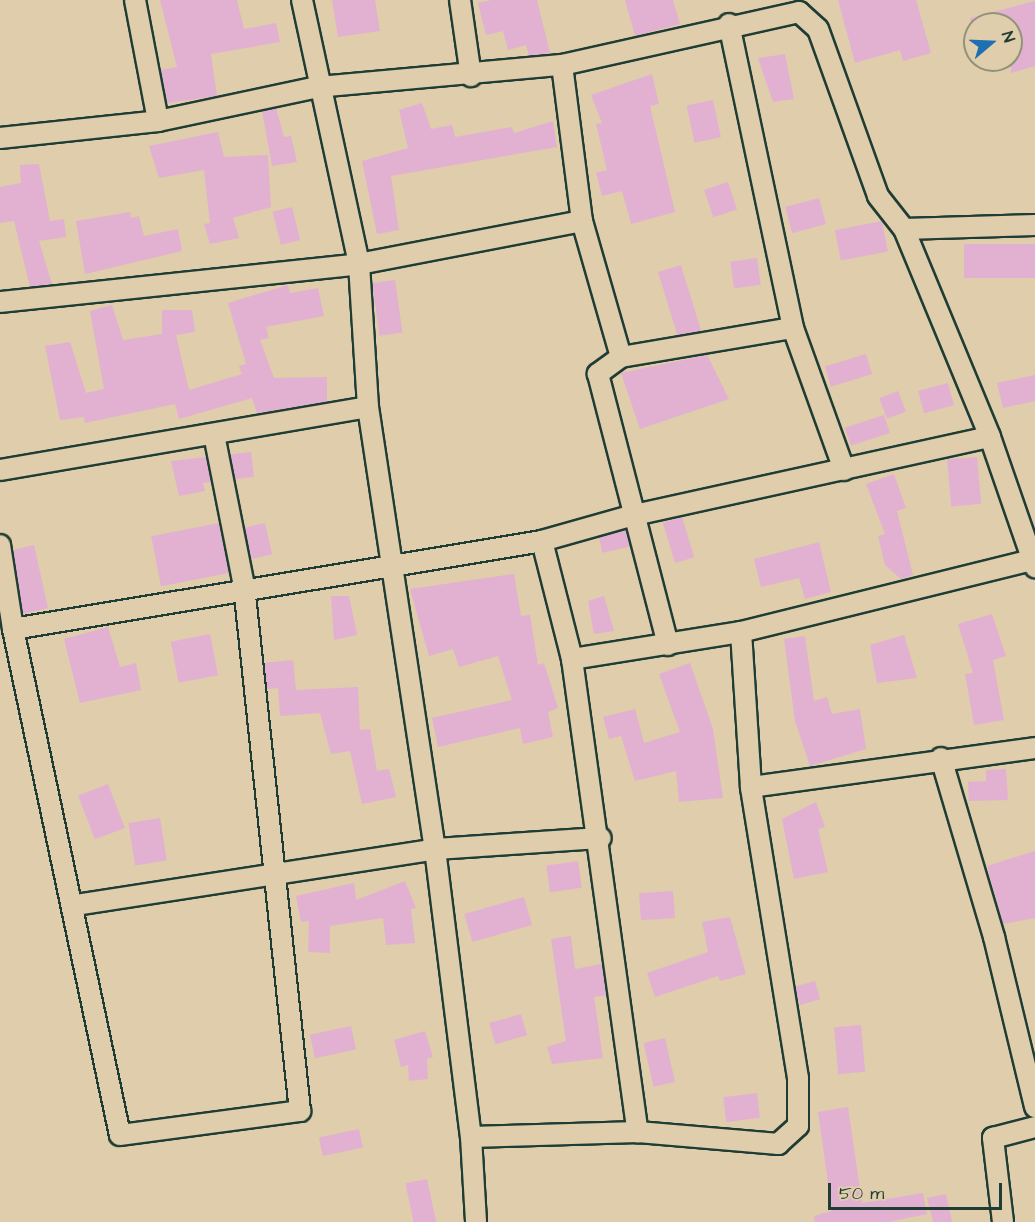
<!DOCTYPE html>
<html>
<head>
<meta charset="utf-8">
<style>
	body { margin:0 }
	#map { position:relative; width:1035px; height:1222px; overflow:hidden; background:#dfcdab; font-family:"Architects Daughter",sans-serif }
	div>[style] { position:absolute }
	.building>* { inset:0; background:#e2b1d1; transform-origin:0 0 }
	.roads { filter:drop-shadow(2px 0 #1f3d34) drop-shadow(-2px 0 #1f3d34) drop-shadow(0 2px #1f3d34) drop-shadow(0 -2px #1f3d34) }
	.minor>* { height:20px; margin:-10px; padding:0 10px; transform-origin:10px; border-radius:10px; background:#dfcdab }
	span { translate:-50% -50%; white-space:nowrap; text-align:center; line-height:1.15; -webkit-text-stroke:5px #dfcdab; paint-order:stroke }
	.north { position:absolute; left:963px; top:12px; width:60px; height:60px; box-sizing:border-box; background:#dfcdab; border:2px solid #92937b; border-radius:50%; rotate:71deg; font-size:16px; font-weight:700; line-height:24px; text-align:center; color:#1f3d34 }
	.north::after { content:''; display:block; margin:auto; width:21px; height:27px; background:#1f6fb2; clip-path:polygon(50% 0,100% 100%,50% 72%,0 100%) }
	.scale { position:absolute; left:828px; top:1183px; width:174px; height:27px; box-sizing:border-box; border:3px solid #1f3d34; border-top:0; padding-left:8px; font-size:18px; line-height:21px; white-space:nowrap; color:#1f3d34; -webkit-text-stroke:4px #dfcdab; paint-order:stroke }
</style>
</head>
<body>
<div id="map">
	<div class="building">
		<div style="clip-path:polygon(160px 0,237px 0,244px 29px,276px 23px,280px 42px,211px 54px,217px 96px,167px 103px,160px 70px,177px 67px)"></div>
		<div style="clip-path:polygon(332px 0,375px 0,380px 31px,338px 37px)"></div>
		<div style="clip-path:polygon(491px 0,537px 0,550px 53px,529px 56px,526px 45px,508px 50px,503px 31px,486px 35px,478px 3px)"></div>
		<div style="clip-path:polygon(625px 0,673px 0,680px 24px,635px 36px)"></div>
		<div style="clip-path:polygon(838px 0,916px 0,931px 53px,903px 61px,900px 50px,855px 63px)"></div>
		<div style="clip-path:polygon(1035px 1px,1035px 66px,1011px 73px,1011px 24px,971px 24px,970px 18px)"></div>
		<div style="clip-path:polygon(785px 54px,794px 99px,773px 102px,758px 58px)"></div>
		<div style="clip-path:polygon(652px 74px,659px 104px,650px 106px,675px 212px,631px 224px,622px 191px,602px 196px,596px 173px,607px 170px,596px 124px,602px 123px,591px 95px)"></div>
		<div style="left:713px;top:100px;width:38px;height:27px;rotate:78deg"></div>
		<div style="clip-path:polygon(422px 103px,431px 129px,452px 125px,455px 137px,512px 127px,514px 133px,553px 121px,557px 147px,391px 176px,399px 230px,377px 234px,362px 161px,408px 148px,399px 110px)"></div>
		<div style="clip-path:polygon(276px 108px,284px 137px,291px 136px,297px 162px,272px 166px,262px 111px)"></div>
		<div style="clip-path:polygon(218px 132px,224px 157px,268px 155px,271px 207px,233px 218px,239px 238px,210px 244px,204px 224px,210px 223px,204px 170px,159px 178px,149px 146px)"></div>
		<div style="clip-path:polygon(39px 164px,50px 221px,64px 219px,66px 237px,39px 241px,52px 284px,30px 287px,14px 221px,0 223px,0 187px,21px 183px,20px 165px)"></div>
		<div style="left:728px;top:182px;width:29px;height:25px;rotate:72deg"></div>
		<div style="left:819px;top:198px;width:27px;height:35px;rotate:75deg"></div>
		<div style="left:292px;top:207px;width:34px;height:20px;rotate:76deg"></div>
		<div style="clip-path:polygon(130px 212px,131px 218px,139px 216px,144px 236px,178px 229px,182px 251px,85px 274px,76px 221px)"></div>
		<div style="left:882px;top:221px;width:31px;height:48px;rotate:79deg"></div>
		<div style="left:1035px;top:244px;width:34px;height:71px;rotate:90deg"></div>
		<div style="left:757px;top:258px;width:27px;height:27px;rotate:82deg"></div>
		<div style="left:681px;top:265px;width:69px;height:24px;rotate:73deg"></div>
		<div style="left:395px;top:280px;width:53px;height:23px;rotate:82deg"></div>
		<div style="clip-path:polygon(288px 285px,290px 293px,318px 288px,324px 316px,266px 327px,269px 338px,260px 340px,274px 378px,327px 377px,327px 402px,257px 413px,252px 398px,179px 419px,175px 404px,85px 423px,84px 417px,60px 420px,45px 346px,70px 342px,86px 393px,104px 389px,90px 311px,112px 305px,123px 340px,162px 334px,162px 310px,192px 310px,195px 332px,176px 335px,189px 390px,242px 374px,239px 366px,246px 364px,228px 303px)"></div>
		<div style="left:866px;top:354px;width:21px;height:43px;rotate:73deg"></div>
		<div style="clip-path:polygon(707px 355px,729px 399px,640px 429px,621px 373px)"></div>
		<div style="clip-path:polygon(1035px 375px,1035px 401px,1003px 408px,997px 383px)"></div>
		<div style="left:948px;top:383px;width:23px;height:31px;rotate:75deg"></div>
		<div style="left:898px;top:391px;width:22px;height:20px;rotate:69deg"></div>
		<div style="left:884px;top:415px;width:19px;height:41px;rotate:72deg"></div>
		<div style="left:251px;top:452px;width:25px;height:21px;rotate:83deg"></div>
		<div style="clip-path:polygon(206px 457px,211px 482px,203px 483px,205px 491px,179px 496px,171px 461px)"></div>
		<div style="left:977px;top:457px;width:47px;height:30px;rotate:85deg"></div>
		<div style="clip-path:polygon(894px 474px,906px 508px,897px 511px,913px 575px,901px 579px,885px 565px,878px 536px,885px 534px,866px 484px)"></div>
		<div style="left:682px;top:517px;width:42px;height:20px;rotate:73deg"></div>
		<div style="left:219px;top:523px;width:51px;height:69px;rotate:79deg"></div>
		<div style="left:265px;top:523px;width:32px;height:21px;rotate:77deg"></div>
		<div style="left:626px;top:530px;width:17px;height:28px;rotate:77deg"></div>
		<div style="clip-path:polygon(819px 542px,831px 592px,805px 599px,799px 578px,761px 587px,754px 559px)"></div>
		<div style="clip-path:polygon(34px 545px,48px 608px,23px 614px,13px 550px)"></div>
		<div style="clip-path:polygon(514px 574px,521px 616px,530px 615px,538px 665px,544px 663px,558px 708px,548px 712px,553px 737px,523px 744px,520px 728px,438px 747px,432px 718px,512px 700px,498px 656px,459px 667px,453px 649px,429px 656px,410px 589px)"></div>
		<div style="clip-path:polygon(331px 596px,349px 596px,357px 635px,334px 640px)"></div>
		<div style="clip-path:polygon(604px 596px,614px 631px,594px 634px,588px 601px)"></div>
		<div style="clip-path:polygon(992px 614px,1006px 656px,993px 660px,1004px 720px,974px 725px,965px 674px,973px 673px,958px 624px)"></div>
		<div style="clip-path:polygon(108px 627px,120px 667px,136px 663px,141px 690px,80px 703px,64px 639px)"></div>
		<div style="left:210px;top:634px;width:42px;height:40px;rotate:79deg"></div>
		<div style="clip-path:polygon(904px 635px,917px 678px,877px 683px,870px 645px)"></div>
		<div style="clip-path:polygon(805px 636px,814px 701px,827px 697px,832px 714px,860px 709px,866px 749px,810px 766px,795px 721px,784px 639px)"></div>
		<div style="clip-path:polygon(293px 660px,296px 690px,358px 687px,360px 730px,370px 729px,377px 771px,389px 769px,396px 797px,362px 804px,350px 751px,331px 754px,320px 713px,280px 716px,278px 688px,267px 689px,264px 663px)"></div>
		<div style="clip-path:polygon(690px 663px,713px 729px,723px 798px,679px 802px,676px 771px,635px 781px,621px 736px,609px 739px,603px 717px,635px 709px,644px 743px,680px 732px,659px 674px)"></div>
		<div style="clip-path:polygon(1006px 769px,1008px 800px,969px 801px,968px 782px,986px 781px,986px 770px)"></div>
		<div style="left:108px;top:784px;width:47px;height:32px;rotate:69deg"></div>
		<div style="clip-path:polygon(816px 802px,825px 827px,818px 829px,828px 872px,794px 879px,782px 819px)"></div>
		<div style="left:160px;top:818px;width:43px;height:32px;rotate:81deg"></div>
		<div style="clip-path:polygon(1035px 851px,1035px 918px,1003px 924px,987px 866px)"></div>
		<div style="left:578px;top:861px;width:27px;height:32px;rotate:82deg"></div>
		<div style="clip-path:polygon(405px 881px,416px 908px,411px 909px,415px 943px,386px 945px,383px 918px,330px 926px,330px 953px,308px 952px,309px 921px,301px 922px,296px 896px,354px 883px,356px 900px)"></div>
		<div style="left:673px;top:891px;width:27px;height:34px;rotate:86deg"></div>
		<div style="left:524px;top:897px;width:29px;height:62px;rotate:74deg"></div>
		<div style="clip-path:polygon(730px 917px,746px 974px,720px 981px,718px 976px,655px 997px,647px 973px,708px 952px,702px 922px)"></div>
		<div style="clip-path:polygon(571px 936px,575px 969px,602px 964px,607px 995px,594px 997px,603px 1058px,552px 1064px,547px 1047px,566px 1041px,551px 939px)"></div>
		<div style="left:815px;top:981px;width:19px;height:21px;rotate:74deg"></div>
		<div style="left:521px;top:1014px;width:22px;height:33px;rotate:74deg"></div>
		<div style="left:861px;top:1025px;width:47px;height:27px;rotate:85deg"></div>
		<div style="left:351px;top:1026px;width:24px;height:42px;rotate:78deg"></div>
		<div style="clip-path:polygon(425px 1031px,433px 1057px,427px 1059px,428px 1079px,409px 1081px,408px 1065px,401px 1067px,394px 1040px)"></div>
		<div style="left:665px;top:1038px;width:45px;height:22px;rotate:77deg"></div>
		<div style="left:757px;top:1093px;width:25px;height:34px;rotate:83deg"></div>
		<div style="clip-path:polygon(848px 1107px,862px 1203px,923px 1193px,927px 1214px,888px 1222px,815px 1222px,814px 1216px,832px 1211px,818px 1112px)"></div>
		<div style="left:359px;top:1129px;width:19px;height:41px;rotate:78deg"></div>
		<div style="left:427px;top:1179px;width:44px;height:22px;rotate:78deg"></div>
		<div style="clip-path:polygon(946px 1194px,952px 1222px,933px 1222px,927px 1198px)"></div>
	</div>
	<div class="roads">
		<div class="minor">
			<div style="left:135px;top:0;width:123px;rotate:79.2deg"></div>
			<div style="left:302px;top:0;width:270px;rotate:77.8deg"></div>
			<div style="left:359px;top:264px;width:143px;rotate:86.4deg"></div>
			<div style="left:368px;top:407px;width:447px;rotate:81.4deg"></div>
			<div style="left:435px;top:849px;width:290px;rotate:82.9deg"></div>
			<div style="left:471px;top:1137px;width:85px;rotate:86.6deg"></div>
			<div style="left:460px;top:0;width:77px;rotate:81.8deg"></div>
			<div style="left:729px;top:24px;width:311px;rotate:78.1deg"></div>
			<div style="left:793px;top:328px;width:151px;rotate:70.2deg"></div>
			<div style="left:562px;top:65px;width:157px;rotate:82.7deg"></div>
			<div style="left:582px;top:221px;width:141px;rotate:74deg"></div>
			<div style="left:621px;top:357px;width:174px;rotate:-9.6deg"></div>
			<div style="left:0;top:138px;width:159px;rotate:-6.1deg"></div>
			<div style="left:158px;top:121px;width:164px;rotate:-12deg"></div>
			<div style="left:318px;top:87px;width:245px;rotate:-5.2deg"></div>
			<div style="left:562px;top:65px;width:243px;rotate:-12.6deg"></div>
			<div style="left:799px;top:12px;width:25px;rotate:42deg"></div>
			<div style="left:818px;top:29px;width:177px;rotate:70.2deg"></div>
			<div style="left:878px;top:196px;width:42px;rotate:51.8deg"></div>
			<div style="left:904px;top:229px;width:225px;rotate:67.5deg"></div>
			<div style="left:990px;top:437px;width:138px;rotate:70.9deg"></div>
			<div style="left:904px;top:229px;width:131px;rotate:-1.7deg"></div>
			<div style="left:0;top:302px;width:361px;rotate:-6deg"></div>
			<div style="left:359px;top:264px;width:227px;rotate:-10.9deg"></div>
			<div style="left:621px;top:357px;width:29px;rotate:144deg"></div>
			<div style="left:598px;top:374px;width:280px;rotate:75.5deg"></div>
			<div style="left:0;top:470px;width:373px;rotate:-9.7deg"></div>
			<div style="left:542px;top:541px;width:96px;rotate:-15.8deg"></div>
			<div style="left:634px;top:515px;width:364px;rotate:-12.4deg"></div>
			<div style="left:0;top:545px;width:85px;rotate:81.2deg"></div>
			<div style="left:13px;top:629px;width:517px;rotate:78.06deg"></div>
			<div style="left:120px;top:1135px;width:182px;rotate:-7.6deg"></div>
			<div style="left:300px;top:1111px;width:528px;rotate:-96.09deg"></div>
			<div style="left:244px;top:586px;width:154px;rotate:-101.2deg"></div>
			<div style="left:13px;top:629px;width:536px;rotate:-9.44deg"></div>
			<div style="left:542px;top:541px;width:122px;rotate:75.7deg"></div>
			<div style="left:572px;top:659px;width:171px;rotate:-9.1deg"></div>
			<div style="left:741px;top:632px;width:155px;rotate:86.3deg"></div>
			<div style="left:751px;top:787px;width:287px;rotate:-7.8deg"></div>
			<div style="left:741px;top:632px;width:301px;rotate:-13.9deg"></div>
			<div style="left:572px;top:659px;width:478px;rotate:82.1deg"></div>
			<div style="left:941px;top:758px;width:187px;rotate:73.5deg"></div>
			<div style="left:994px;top:937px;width:175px;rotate:76.4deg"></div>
			<div style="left:75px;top:905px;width:364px;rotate:-8.8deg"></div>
			<div style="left:435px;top:849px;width:166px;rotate:-3.8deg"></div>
			<div style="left:471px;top:1137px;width:167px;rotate:-1.7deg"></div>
			<div style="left:638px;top:1132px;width:141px;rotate:4.9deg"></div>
			<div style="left:778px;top:1144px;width:27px;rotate:-42deg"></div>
			<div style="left:798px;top:1126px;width:48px;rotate:-90deg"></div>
			<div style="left:798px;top:1078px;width:295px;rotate:-99.2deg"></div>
			<div style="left:1003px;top:1222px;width:85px;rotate:-96.8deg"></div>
			<div style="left:993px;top:1138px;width:43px;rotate:-14.7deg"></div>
		</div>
	</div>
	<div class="north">N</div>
	<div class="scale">50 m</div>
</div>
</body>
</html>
